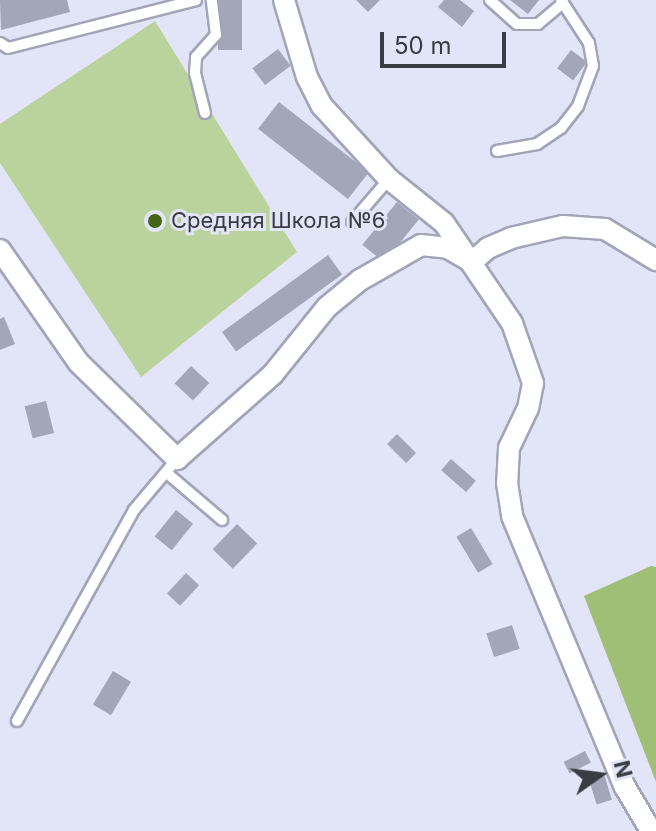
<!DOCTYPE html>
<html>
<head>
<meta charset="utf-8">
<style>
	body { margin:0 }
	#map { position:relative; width:656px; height:831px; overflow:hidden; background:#e1e5f7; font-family:Inter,sans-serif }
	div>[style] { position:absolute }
	.green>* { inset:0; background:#bad39c }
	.water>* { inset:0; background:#9fbe76 }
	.building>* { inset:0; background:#a3a6b8; transform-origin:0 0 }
	.roads { filter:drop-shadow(2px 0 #a2a5b7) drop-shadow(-2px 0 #a2a5b7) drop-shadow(0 2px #a2a5b7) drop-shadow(0 -2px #a2a5b7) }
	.lane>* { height:10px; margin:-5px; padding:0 5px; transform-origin:5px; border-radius:5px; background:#fff }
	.street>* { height:20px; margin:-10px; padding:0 10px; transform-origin:10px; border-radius:10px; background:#fff }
	.dots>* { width:22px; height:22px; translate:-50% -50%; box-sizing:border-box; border:4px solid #e1e5f7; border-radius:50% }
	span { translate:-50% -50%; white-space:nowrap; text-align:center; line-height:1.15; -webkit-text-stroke:6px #e1e5f7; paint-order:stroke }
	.poi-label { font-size:22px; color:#3a3c43 }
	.left { translate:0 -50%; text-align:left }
	.north { position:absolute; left:560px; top:735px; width:80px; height:80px; -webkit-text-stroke:6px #e1e5f7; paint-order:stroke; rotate:76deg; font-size:22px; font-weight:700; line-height:32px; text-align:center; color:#3a3c43 }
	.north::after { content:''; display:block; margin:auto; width:28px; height:36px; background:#3a3c43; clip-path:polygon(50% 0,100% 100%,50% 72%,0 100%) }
	.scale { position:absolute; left:380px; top:32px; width:126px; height:36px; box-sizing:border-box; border:4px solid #3a3c43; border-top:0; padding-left:10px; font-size:24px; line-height:28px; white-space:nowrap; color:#3a3c43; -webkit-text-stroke:6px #e1e5f7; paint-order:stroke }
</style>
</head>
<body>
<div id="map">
	<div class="green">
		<div style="clip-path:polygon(155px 21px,297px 252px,141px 377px,0 163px,0 124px)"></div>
	</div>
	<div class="water">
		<div style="clip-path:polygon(651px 566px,656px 567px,656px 782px,584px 596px)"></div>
	</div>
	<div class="building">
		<div style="clip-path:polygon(0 0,67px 0,70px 12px,1px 30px)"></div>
		<div style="left:218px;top:0;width:24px;height:50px"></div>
		<div style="clip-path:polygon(356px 0,380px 0,368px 12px)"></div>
		<div style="clip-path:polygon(444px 0,460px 0,474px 11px,462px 27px,438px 7px)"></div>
		<div style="clip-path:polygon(510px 0,539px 0,528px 14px)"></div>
		<div style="left:278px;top:49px;width:21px;height:32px;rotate:53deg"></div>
		<div style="left:571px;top:50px;width:20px;height:23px;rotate:37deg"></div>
		<div style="left:279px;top:102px;width:114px;height:34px;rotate:38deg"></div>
		<div style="left:397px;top:202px;width:28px;height:55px;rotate:39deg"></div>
		<div style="left:328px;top:255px;width:24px;height:131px;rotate:54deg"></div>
		<div style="clip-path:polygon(4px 317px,15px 344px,0 350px,0 319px)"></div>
		<div style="left:191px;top:366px;width:25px;height:24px;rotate:43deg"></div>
		<div style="left:46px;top:401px;width:33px;height:22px;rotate:76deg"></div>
		<div style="left:397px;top:434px;width:27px;height:14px;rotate:45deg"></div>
		<div style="left:451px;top:459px;width:33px;height:15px;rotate:41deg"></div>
		<div style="left:176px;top:510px;width:22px;height:34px;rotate:39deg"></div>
		<div style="left:237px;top:524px;width:28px;height:35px;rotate:44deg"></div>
		<div style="left:471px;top:528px;width:42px;height:17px;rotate:59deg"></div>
		<div style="left:186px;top:573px;width:18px;height:28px;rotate:43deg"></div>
		<div style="left:512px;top:625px;width:25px;height:27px;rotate:72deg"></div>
		<div style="left:113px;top:671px;width:21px;height:39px;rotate:31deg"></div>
		<div style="left:585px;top:751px;width:13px;height:24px;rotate:63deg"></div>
		<div style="left:604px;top:774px;width:27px;height:16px;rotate:73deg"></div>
	</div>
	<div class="roads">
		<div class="lane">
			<div style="left:490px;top:0;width:36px;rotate:42deg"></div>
			<div style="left:517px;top:24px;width:21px"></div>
			<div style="left:538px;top:24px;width:33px;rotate:-40deg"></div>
			<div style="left:0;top:43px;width:9px;rotate:32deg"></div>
			<div style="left:8px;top:48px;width:194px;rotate:-14.3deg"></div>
			<div style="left:205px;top:113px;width:41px;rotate:-104deg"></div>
			<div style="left:195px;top:73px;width:16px;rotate:-86deg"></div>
			<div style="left:196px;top:57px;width:30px;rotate:-48deg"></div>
			<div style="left:216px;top:35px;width:35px;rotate:-97deg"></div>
			<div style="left:497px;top:151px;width:41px;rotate:-9.9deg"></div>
			<div style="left:537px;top:144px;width:29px;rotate:-34deg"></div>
			<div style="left:561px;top:128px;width:28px;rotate:-52deg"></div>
			<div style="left:578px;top:106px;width:43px;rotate:-69.4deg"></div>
			<div style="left:593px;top:66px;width:23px;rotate:-100deg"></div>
			<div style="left:589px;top:43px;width:51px;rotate:-123.1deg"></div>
			<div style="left:352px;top:222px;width:57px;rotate:-49.3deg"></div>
			<div style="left:168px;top:474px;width:71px;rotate:40.4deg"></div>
			<div style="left:17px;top:721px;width:241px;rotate:-61deg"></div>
			<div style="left:134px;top:510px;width:67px;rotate:-49.9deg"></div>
		</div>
		<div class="street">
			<div style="left:284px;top:0;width:80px;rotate:73.4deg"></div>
			<div style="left:307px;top:77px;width:33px;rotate:63deg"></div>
			<div style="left:322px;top:106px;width:99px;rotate:47.5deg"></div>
			<div style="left:389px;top:179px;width:70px;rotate:38.7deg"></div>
			<div style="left:444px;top:223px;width:121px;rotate:55.8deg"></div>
			<div style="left:512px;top:323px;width:64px;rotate:70.7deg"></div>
			<div style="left:533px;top:383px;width:25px;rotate:101deg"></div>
			<div style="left:528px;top:408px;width:44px;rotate:115.4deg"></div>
			<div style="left:509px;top:448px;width:35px;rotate:93deg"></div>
			<div style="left:507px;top:483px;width:33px;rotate:81deg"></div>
			<div style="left:512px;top:516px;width:294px;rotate:67.4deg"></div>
			<div style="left:625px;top:787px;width:51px;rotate:59.4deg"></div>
			<div style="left:0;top:250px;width:136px;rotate:55.1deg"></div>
			<div style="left:78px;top:362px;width:139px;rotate:44.4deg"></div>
			<div style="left:177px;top:459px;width:128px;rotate:-41.5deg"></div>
			<div style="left:273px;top:374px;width:86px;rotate:-51.1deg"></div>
			<div style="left:327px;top:307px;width:43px;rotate:-39.3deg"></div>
			<div style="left:360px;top:280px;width:70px;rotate:-29.8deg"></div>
			<div style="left:421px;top:245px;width:27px;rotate:6deg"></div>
			<div style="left:448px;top:248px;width:28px;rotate:30deg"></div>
			<div style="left:472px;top:262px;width:21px;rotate:-41deg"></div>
			<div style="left:488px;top:248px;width:25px;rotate:-23deg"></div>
			<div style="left:511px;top:238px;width:53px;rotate:-13deg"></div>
			<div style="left:563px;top:226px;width:42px;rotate:4.1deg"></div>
			<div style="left:605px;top:229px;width:60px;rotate:31.3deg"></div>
		</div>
	</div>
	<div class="dots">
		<div style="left:155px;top:221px;background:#476314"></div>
	</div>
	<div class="poi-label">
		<span class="left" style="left:171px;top:221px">Средняя Школа №6</span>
	</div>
	<div class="north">N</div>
	<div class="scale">50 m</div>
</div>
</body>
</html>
